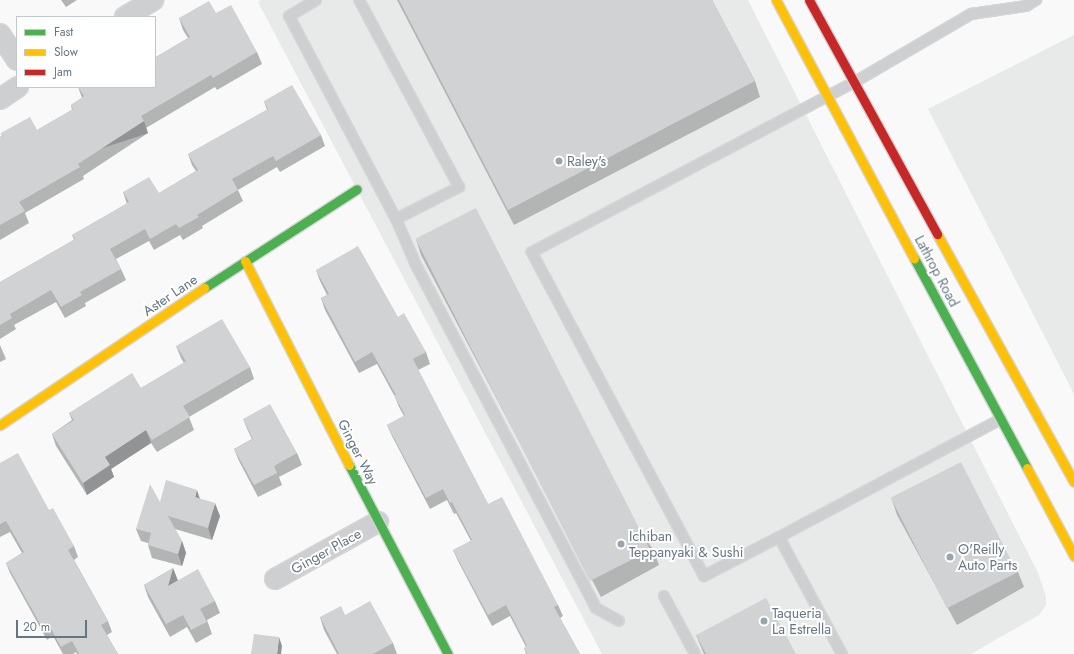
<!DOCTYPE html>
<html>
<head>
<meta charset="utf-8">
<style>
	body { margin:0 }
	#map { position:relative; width:1074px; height:654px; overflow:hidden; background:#f9f9f9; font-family:Jost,sans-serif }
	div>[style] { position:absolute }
	.built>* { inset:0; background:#e8e9e9 }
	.roads { filter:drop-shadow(1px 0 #d5d6d7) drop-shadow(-1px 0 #d5d6d7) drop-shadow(0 1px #d5d6d7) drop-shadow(0 -1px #d5d6d7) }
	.lane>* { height:10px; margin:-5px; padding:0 5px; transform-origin:5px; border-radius:5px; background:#cecfd0 }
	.street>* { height:20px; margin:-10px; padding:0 10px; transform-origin:10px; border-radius:10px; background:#cecfd0 }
	.fast>* { height:9px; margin:-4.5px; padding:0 4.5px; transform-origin:4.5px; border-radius:4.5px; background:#4caf50 }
	.slow>* { height:9px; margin:-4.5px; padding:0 4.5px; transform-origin:4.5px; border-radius:4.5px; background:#ffc107 }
	.jam>* { height:9px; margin:-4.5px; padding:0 4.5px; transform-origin:4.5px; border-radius:4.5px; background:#c62828 }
	.wall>* { inset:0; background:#b3b5b5 }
	.shaded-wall>* { inset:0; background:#929394; transform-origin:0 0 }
	.building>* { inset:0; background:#d0d2d3; transform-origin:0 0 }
	.dots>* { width:11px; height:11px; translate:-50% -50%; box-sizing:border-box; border:2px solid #fff; border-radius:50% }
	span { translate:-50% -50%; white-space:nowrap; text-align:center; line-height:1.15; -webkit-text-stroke:4px #fff; paint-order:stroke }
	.poi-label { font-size:14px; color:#657683 }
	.left { translate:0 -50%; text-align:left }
	.street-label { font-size:14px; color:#657683 }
	.legend { position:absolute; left:16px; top:16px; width:140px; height:72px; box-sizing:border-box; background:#fff; border:1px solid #c1c8cd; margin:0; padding:5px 7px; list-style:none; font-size:12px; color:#657683 }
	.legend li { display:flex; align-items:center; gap:8px; height:20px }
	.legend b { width:20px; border:1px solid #c1c8cd }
	.scale { position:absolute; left:16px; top:620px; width:71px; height:18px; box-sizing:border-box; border:2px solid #657683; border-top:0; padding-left:5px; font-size:12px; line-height:14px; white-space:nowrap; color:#657683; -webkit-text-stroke:3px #fff; paint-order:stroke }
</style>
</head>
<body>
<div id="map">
	<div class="built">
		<div style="clip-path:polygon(261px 0,748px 0,1038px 573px,1046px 596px,1046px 605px,1039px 615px,971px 654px,602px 654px,258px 2px)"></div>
		<div style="clip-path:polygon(1074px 35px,1074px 394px,928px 109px)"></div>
	</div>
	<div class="roads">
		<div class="lane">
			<div style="left:316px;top:0;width:31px;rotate:149deg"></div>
			<div style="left:289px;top:16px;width:229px;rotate:62.2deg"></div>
			<div style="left:396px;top:219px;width:71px;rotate:-26.9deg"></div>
			<div style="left:459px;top:187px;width:212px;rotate:-118.1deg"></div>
			<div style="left:396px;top:219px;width:50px;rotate:66.5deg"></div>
			<div style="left:416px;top:265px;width:387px;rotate:62.3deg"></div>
			<div style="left:596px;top:608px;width:26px;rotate:29deg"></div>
			<div style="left:779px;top:537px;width:85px;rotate:152.5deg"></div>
			<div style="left:704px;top:576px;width:367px;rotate:-118deg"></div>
			<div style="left:532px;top:252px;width:363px;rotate:-27.8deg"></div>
			<div style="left:853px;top:83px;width:137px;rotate:-30.3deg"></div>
			<div style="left:971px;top:14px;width:56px;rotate:-8.3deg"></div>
			<div style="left:1026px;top:6px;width:12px;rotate:-31deg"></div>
			<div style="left:664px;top:596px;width:66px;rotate:61.9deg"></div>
			<div style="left:842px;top:654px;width:133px;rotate:-118.3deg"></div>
			<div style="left:779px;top:537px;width:251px;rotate:-28deg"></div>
		</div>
		<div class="street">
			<div style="left:125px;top:17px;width:33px;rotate:-31deg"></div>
			<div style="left:0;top:34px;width:31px;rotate:57deg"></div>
			<div style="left:0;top:99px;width:22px;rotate:-34deg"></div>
			<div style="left:275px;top:579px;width:118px;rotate:-29deg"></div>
		</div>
		<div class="fast">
			<div style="left:914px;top:258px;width:238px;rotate:61.7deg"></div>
			<div style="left:204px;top:288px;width:182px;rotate:-32.9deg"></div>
			<div style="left:349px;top:465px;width:213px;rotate:62.4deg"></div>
		</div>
		<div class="slow">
			<div style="left:776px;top:0;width:293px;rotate:61.9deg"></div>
			<div style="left:937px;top:234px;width:283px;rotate:61.1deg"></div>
			<div style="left:245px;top:261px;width:229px;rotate:63deg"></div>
			<div style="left:0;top:425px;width:246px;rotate:-33.9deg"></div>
			<div style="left:1027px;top:468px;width:100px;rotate:61.9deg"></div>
		</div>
		<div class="jam">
			<div style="left:809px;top:0;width:267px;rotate:61.3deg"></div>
		</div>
	</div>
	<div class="wall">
		<div style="clip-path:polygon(61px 0,77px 0,66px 7px)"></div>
		<div style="clip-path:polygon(397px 0,712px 0,755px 81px,760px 97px,514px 225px)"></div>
		<div style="clip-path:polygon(216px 13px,257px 52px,262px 64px,217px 90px,215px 87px,146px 128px,148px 133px,83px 176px,84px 179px,25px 213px,29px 223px,0 240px,0 137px,2px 136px,1px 133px,37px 130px,72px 110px,71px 105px,82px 98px,78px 87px,155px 87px,156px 57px,188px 38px,183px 30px,179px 18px)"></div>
		<div style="clip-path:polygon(264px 101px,321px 135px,325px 146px,280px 172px,277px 167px,238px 190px,243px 201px,202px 226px,203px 228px,183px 240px,180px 235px,154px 250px,149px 241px,116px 259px,121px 269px,126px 280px,85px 303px,86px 306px,65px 318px,56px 302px,14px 325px,16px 329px,0 339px,0 282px,74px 240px,72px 235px,127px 204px,123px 192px,159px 193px,196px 171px,192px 165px,188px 154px,267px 110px)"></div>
		<div style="clip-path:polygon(416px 239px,653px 549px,659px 565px,601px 597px,421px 255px)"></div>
		<div style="clip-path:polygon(316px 270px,398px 317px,426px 352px,430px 364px,418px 370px,488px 504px,558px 605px,563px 616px,560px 618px,580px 654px,526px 654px,524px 648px,526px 647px,510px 616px,492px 626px,458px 561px,453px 550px,471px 541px,456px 513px,454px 514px,447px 500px,430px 509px,392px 436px,387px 425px,404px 416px,399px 407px,395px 397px,377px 364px,359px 373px,325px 310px,321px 298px,327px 295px,320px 281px)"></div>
		<div style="clip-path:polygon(0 345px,6px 359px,0 362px)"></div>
		<div style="clip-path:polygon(176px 346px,250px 367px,254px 379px,189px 417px,194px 430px,157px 452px,151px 443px,111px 469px,114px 477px,87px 495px,56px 446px,52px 434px,72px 420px,69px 413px,141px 388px,184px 363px,181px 358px)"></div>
		<div style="clip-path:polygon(243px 419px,297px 453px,302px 465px,279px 477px,282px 485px,258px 497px,239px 461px,234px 449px,252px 439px,248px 431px)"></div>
		<div style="clip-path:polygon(0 463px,49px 510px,74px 546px,78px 557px,74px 560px,108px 621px,112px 632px,107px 635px,118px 654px,77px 654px,76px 652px,73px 654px,63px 654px,53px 636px,47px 640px,10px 573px,6px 563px,22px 553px,10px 532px,0 537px)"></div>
		<div style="clip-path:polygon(200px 499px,220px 516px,212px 540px,175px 529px,182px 541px,186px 553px,182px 566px,152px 558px,148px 545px,148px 543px,141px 541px,136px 529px,160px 502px)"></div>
		<div style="clip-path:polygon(892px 500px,1018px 572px,1024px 587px,957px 625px,897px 515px)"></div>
		<div style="clip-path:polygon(173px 568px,178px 581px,215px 601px,220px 613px,207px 620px,212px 634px,196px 643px,187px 627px,170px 637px,148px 597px,144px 585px)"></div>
		<div style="clip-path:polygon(345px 615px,393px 643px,397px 654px,337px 654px,324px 630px,320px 617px)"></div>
		<div style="clip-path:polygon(696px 635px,796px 654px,704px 654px,701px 647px)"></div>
	</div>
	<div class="shaded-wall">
		<div style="left:144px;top:121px;width:13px;height:79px;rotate:72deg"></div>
		<div style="clip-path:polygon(146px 430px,151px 443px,111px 469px,114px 477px,87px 495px,83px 483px,105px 457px)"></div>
		<div style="clip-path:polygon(197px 490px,201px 502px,195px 497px)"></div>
		<div style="clip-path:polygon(215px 503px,220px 516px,212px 540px,208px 528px)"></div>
		<div style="clip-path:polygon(182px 541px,186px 553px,182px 566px,178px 554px)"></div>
		<div style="clip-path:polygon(173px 568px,178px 581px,168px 586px)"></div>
		<div style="clip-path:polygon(279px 637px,282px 646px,281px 654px,277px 654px)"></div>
	</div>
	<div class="building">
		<div style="clip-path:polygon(399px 0,712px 0,755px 81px,508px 210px)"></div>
		<div style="clip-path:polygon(209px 1px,216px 13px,231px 5px,257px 52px,213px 78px,211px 75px,141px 116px,144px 121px,78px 164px,80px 167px,19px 202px,25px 211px,0 225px,0 137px,3px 136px,1px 133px,30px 117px,37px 130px,73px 109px,71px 105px,84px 96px,78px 87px,155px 87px,155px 56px,156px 57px,190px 37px,179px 18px)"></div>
		<div style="clip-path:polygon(292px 85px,321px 135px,276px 161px,273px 156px,232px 179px,238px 190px,197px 215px,199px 217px,179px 228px,176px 224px,150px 239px,145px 229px,110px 249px,121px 269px,80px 292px,82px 295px,61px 307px,51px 290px,10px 314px,12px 318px,0 325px,0 282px,75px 239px,72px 235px,129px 202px,123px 192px,149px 177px,159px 193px,198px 170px,188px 154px,268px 109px,264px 101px)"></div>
		<div style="left:476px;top:208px;width:384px;height:68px;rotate:63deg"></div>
		<div style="clip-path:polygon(358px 246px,398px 317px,404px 313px,426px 352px,413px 359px,488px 504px,502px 497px,558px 605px,554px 607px,580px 654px,527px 654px,524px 648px,527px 646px,506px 605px,488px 615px,453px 550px,472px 540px,452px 502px,450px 503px,443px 489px,426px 498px,387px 425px,405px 415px,394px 395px,396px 395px,372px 352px,355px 362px,321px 298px,329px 294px,316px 270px)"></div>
		<div style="clip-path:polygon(222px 319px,250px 367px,183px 406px,190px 417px,152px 440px,146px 430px,105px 457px,110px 465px,83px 483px,52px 434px,74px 420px,69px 413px,132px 373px,141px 388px,186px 361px,176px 346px)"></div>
		<div style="clip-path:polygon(270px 404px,297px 453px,274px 466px,277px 473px,254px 485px,234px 449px,253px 439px,243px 419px)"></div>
		<div style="clip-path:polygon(18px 453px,49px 510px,53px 508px,74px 546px,68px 550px,108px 621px,101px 625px,118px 654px,79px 654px,72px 641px,61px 647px,49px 625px,43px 629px,6px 563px,24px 552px,6px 521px,0 524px,0 463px)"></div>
		<div style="left:961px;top:462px;width:124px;height:79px;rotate:63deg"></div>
		<div style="clip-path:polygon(166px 480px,197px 490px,195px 497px,215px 503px,208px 528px,168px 516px,182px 541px,178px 554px,148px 545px,151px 533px,136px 529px,150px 484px,160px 502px)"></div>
		<div style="clip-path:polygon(173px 568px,168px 586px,198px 569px,215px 601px,200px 609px,207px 622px,191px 630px,183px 615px,166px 624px,144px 585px)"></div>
		<div style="clip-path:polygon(766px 598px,796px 654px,706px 654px,696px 635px)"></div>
		<div style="clip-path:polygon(370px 601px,393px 643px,373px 654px,339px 654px,320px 617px,341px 606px,345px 615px)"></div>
		<div style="clip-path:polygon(254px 634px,279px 637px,277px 654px,251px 654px)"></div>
	</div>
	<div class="dots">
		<div style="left:559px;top:161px;background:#99a4ac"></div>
		<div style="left:621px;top:544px;background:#99a4ac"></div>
		<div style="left:950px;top:557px;background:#99a4ac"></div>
		<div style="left:764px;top:621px;background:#99a4ac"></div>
	</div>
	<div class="poi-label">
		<span class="left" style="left:567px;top:161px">Raley's</span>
		<span class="left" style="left:629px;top:544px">Ichiban<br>Teppanyaki &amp; Sushi</span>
		<span class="left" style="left:958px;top:557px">O'Reilly<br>Auto Parts</span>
		<span class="left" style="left:772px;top:621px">Taqueria<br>La Estrella</span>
	</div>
	<div class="street-label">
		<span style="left:937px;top:271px;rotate:62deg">Lathrop Road</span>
		<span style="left:170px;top:295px;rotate:-34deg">Aster Lane</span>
		<span style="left:358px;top:452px;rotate:63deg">Ginger Way</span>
		<span style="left:326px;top:551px;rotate:-29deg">Ginger Place</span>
	</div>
	<ul class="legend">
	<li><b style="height:5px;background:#4caf50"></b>Fast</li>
	<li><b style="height:5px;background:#ffc107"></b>Slow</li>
	<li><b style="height:5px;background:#c62828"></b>Jam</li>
	</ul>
	<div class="scale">20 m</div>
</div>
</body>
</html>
